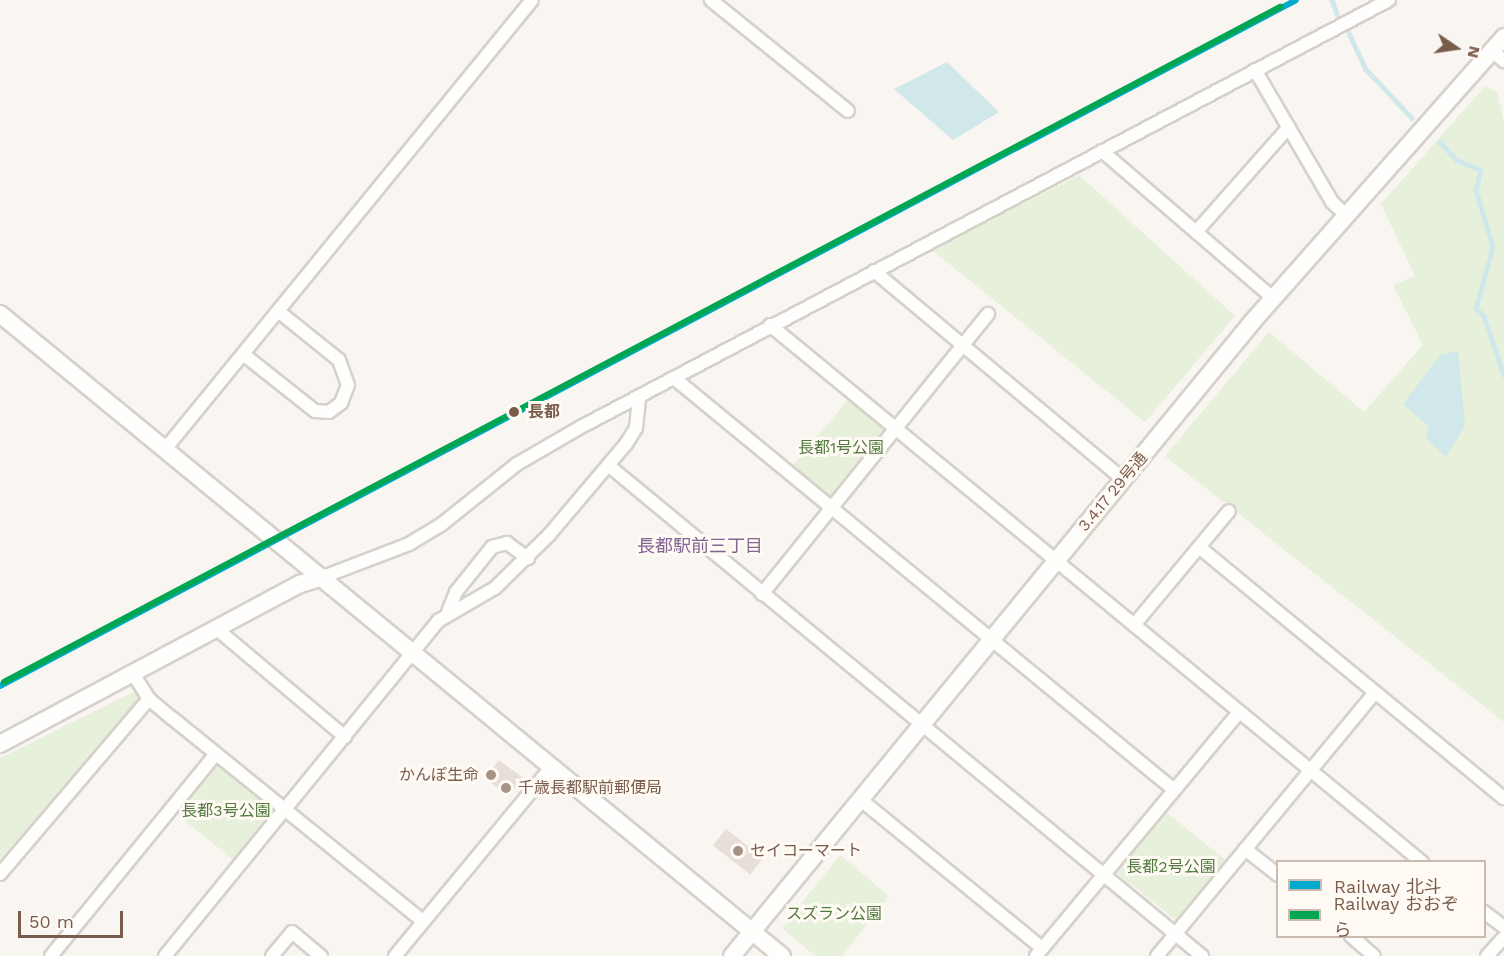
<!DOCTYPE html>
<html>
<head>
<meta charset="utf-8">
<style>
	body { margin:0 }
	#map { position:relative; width:1504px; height:956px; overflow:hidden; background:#f9f5f0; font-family:"Work Sans","Noto Sans JP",sans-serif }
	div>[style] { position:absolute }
	.green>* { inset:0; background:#e7f0db; transform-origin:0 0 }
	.water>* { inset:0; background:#d0e8ea }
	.stream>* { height:4.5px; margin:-2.25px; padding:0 2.25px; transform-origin:2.25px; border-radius:2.25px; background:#d0e8ea }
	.building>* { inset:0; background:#e6ded7; transform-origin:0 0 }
	.roads { filter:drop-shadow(2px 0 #d7d1cb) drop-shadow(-2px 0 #d7d1cb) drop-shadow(0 2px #d7d1cb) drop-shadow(0 -2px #d7d1cb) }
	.street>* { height:12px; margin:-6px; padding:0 6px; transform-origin:6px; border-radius:6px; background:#fefefd }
	.secondary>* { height:16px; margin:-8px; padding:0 8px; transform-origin:8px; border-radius:8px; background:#fefefd }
	.rail-1>* { height:6px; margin:-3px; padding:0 3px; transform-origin:3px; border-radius:3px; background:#00a9ce }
	.rail-2>* { height:6px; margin:-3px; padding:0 3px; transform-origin:3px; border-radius:3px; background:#00a651 }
	.dots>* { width:16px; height:16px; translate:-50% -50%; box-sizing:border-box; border:3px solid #fffaf3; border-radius:50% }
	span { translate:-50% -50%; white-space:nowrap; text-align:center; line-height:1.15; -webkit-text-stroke:6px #fffaf3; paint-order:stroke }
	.stop-label { font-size:16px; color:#7a5c4d; font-weight:700 }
	.left { translate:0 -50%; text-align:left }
	.park-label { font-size:16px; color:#537a41 }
	.street-label { font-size:16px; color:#7a5c4d }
	.poi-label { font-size:16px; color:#7a5c4d }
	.right { translate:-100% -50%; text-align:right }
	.neighbourhood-label { font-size:18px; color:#846695 }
	.legend { position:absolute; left:1276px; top:860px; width:210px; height:78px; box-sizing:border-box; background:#fffaf3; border:2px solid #cabbb1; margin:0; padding:8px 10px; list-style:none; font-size:18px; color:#7a5c4d }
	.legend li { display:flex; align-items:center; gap:12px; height:30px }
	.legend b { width:30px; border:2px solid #cabbb1 }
	.north { position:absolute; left:1426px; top:18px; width:60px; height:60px; -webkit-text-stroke:4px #fffaf3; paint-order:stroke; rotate:103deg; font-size:16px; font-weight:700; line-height:24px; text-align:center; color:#7a5c4d }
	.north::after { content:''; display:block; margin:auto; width:21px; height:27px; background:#7a5c4d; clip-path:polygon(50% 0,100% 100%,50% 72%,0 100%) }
	.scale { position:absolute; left:18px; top:911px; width:105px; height:27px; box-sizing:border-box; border:3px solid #7a5c4d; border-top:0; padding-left:8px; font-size:18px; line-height:21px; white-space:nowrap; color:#7a5c4d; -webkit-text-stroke:4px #fffaf3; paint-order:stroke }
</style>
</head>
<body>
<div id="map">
	<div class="green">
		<div style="clip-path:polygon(1485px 86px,1497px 92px,1504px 122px,1504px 722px,1165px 456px,1269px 332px,1364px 412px,1423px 345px,1393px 285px,1415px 276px,1381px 204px)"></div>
		<div style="clip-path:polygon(1079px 175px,1235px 316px,1145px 422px,932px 250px)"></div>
		<div style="left:848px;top:400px;width:48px;height:86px;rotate:40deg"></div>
		<div style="clip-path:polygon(154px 682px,0 860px,0 758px)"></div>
		<div style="left:218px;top:760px;width:76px;height:68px;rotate:39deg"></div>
		<div style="left:1166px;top:812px;width:78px;height:78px;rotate:39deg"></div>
		<div style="clip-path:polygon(840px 855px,889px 896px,842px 956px,815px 956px,782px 928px)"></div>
	</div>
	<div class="water">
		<div style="clip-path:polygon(947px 62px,999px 112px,953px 140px,894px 89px)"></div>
		<div style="clip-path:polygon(1458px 351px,1465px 426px,1446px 457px,1426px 438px,1429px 427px,1403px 404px,1440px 355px)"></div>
	</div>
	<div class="stream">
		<div style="left:1332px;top:0;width:15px;rotate:70deg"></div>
		<div style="left:1349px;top:33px;width:40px;rotate:65deg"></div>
		<div style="left:1366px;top:69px;width:67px;rotate:46.8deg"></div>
		<div style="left:1440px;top:142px;width:25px;rotate:47deg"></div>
		<div style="left:1457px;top:160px;width:26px;rotate:23deg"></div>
		<div style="left:1481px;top:170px;width:21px;rotate:104deg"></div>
		<div style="left:1476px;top:190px;width:59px;rotate:73.4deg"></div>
		<div style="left:1493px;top:247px;width:64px;rotate:105.3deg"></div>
		<div style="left:1476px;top:309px;width:11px;rotate:41deg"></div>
		<div style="left:1484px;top:316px;width:62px;rotate:71.3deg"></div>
	</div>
	<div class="building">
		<div style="left:499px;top:760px;width:30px;height:23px;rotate:37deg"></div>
		<div style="left:726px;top:829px;width:47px;height:21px;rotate:38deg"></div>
	</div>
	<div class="roads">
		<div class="street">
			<div style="left:711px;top:0;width:176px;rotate:39deg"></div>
			<div style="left:1492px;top:51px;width:16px;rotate:40deg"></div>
			<div style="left:1255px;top:70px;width:153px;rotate:59.7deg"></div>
			<div style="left:1332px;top:202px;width:18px;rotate:43deg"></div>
			<div style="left:1102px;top:151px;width:225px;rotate:40.7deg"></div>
			<div style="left:1196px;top:232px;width:140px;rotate:-48.5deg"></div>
			<div style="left:874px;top:271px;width:326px;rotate:39.9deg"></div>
			<div style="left:770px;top:325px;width:845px;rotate:39.48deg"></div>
			<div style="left:243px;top:354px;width:92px;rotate:38.4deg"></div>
			<div style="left:315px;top:411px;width:14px;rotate:4deg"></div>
			<div style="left:329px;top:412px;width:15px;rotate:-37deg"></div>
			<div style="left:341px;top:403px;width:19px;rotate:-69deg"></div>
			<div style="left:348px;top:385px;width:27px;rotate:-110deg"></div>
			<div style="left:339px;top:360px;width:78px;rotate:-141.2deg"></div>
			<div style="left:674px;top:378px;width:646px;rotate:39.48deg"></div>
			<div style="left:166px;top:448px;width:578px;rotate:-50.75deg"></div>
			<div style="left:608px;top:465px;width:771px;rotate:39.58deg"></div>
			<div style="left:1199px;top:547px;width:395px;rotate:39.5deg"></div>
			<div style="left:323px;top:577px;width:92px;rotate:-21deg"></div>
			<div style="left:409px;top:544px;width:39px;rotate:-31deg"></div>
			<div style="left:442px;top:524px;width:96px;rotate:-38.7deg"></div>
			<div style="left:517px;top:464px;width:72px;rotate:-30.1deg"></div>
			<div style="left:579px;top:428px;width:916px;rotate:-27.85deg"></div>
			<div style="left:762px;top:594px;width:360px;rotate:-51.1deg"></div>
			<div style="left:448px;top:612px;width:22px;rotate:-68deg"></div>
			<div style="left:456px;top:592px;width:58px;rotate:-51.3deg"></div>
			<div style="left:492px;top:547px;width:16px;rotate:-15deg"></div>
			<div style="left:507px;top:543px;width:26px;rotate:36deg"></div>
			<div style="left:1134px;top:625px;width:148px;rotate:-50.2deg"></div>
			<div style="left:218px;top:630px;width:166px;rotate:40.1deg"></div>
			<div style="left:133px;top:674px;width:30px;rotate:57deg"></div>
			<div style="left:149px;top:699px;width:30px;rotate:40deg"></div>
			<div style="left:172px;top:718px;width:323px;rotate:39deg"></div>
			<div style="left:861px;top:800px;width:234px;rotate:39.3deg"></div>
			<div style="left:1245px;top:849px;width:42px;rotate:38.2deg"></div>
			<div style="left:0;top:874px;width:230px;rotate:-49.6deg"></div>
			<div style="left:1484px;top:912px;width:25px;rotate:37deg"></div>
			<div style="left:1351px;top:936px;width:30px;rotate:41deg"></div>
			<div style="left:51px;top:956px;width:261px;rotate:-50.8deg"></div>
			<div style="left:165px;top:956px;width:432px;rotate:-50.8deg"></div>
			<div style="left:438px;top:621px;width:66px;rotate:-30.1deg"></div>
			<div style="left:495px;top:588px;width:76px;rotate:-44.5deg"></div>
			<div style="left:549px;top:535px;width:119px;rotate:-49.8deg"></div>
			<div style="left:626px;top:444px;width:19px;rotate:-58deg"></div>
			<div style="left:636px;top:428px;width:30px;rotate:-84deg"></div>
			<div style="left:272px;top:956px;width:31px;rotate:-50deg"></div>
			<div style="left:292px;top:932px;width:38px;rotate:40deg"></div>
			<div style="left:395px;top:956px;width:246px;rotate:-50.4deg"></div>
			<div style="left:1036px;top:956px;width:317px;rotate:-50.2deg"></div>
			<div style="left:1157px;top:956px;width:340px;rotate:-50.4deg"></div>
			<div style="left:1487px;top:956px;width:25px;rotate:-48deg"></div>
		</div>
		<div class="secondary">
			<div style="left:0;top:314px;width:1012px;rotate:39.39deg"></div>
			<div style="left:0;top:744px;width:340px;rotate:-28.1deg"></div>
			<div style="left:300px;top:584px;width:24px;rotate:-17deg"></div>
			<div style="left:732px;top:956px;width:821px;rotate:-50.63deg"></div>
			<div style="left:1253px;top:321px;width:379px;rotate:-48.5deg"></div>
		</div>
	</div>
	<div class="rail-1">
		<div style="left:0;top:686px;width:1466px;rotate:-27.89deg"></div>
	</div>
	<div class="rail-2">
		<div style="left:4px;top:682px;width:1444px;rotate:-27.88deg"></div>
	</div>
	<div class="dots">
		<div style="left:514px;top:412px;background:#7a5c4d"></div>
		<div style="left:491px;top:775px;background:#a69286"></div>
		<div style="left:506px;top:788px;background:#a69286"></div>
		<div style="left:738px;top:851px;background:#a69286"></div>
	</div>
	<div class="stop-label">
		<span class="left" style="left:528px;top:412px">長都</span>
	</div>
	<div class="park-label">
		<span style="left:841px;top:448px">長都1号公園</span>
		<span style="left:226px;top:811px">長都3号公園</span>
		<span style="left:1171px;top:867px">長都2号公園</span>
		<span style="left:834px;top:914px">スズラン公園</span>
	</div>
	<div class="street-label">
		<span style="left:1113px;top:492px;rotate:-50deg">3.4.17 29号通</span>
	</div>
	<div class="poi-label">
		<span class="right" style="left:479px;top:775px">かんぽ生命</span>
		<span class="left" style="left:518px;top:788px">千歳長都駅前郵便局</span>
		<span class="left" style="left:750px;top:851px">セイコーマート</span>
	</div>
	<div class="neighbourhood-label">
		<span style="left:700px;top:546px">長都駅前三丁目</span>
	</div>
	<ul class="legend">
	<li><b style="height:8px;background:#00a9ce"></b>Railway 北斗</li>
	<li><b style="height:8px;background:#00a651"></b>Railway おおぞら</li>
	</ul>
	<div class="north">N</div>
	<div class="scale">50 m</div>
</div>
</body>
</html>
